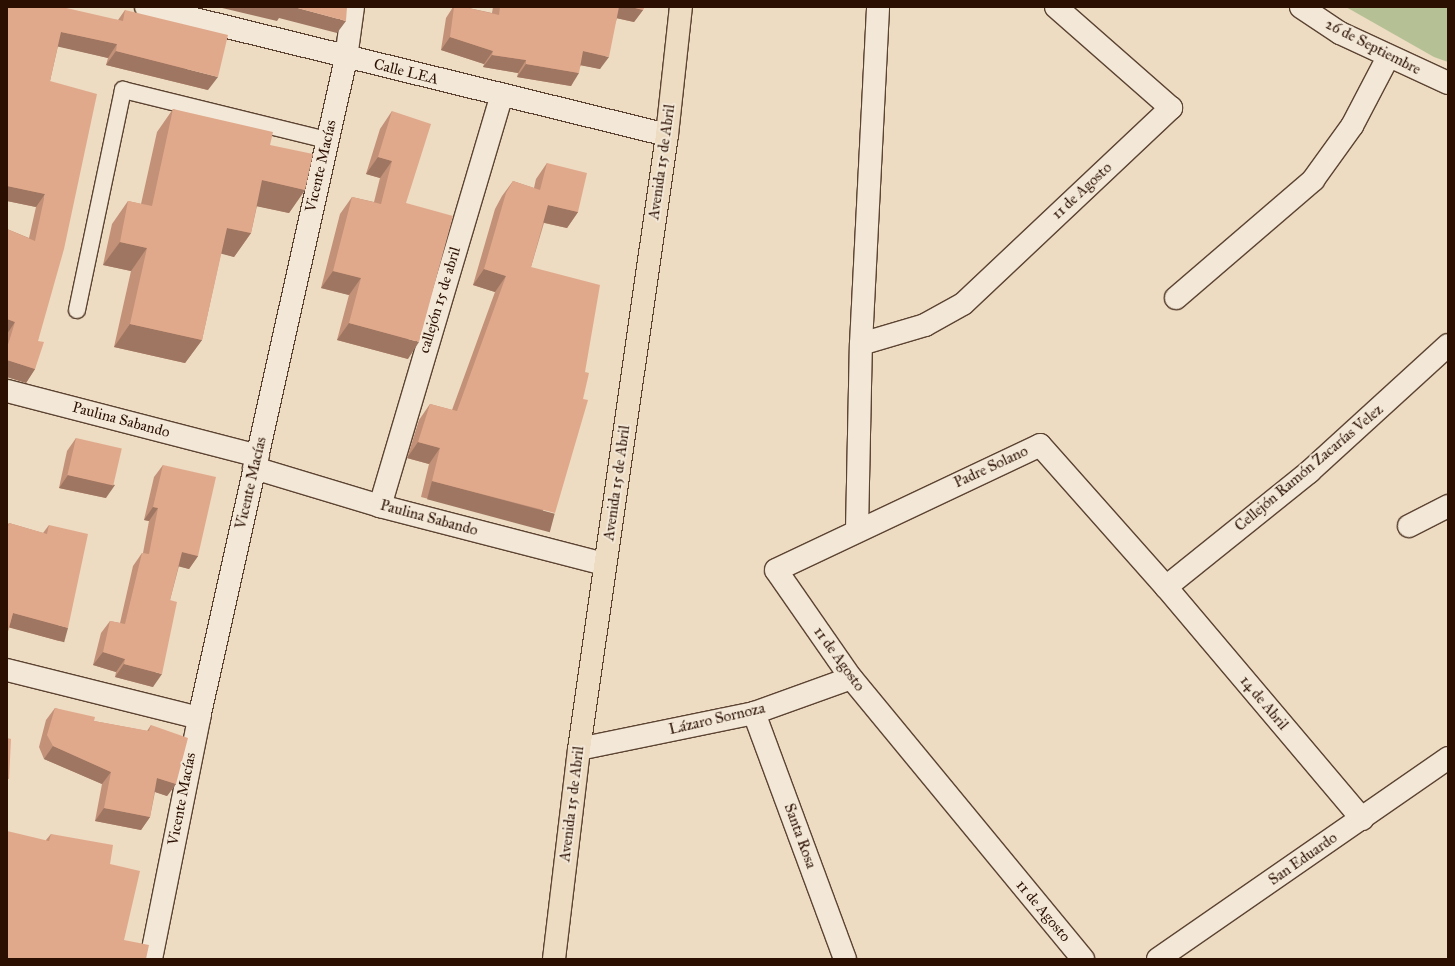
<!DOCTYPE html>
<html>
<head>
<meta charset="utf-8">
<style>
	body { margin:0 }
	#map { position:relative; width:1455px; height:966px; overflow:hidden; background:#eddbc2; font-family:"IM FELL Great Primer",serif }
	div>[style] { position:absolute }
	.green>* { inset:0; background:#b5c195 }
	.roads { filter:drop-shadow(1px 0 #5c4332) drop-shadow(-1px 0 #5c4332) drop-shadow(0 1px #5c4332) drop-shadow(0 -1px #5c4332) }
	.service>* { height:16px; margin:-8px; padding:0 8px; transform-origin:8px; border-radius:8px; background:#f3e8d7 }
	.pedestrian>* { height:22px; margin:-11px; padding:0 11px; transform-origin:11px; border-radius:11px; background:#f3e8d7 }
	.minor>* { height:22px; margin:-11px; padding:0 11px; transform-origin:11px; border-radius:11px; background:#f3e8d7 }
	.tertiary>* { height:22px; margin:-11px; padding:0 11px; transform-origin:11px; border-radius:11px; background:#f3e8d7 }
	.primary>* { height:22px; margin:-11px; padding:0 11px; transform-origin:11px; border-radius:11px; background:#eddbc2 }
	.wall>* { inset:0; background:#c29178 }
	.shaded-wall>* { inset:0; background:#9e7661; transform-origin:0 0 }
	.building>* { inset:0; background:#e1a98b; transform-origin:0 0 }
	span { translate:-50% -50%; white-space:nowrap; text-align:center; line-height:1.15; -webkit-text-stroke:4px #f3e8d7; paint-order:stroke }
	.street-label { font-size:15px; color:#2b1002 }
	.frame { position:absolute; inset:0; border:8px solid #2b1002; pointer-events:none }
</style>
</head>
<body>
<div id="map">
	<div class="green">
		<div style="clip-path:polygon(1346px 7px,1448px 7px,1448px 62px,1434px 57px)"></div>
	</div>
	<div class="roads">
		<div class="service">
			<div style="left:77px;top:310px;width:225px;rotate:-78.2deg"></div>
			<div style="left:123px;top:90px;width:210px;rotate:13.8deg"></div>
		</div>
		<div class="pedestrian">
			<div style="left:380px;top:506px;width:429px;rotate:-73.5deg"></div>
			<div style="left:1409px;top:526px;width:44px;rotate:-27.1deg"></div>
		</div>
		<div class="minor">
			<div style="left:146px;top:7px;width:536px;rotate:13.8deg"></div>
			<div style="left:1176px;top:298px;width:181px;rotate:-40.7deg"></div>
			<div style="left:1313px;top:180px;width:67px;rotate:-54.2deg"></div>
			<div style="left:1352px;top:126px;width:78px;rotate:-62.4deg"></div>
			<div style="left:861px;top:344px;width:67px;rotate:-16.5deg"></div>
			<div style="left:925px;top:325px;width:43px;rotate:-28.9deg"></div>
			<div style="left:963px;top:304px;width:286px;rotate:-43.3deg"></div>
			<div style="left:1171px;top:108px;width:153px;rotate:-138.7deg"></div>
			<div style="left:7px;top:391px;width:259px;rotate:14.5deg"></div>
			<div style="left:254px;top:468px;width:132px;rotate:16.8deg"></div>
			<div style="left:380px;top:506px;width:232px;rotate:14.5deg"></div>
			<div style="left:857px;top:530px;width:186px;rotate:-88.8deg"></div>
			<div style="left:861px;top:344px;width:337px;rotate:-87.1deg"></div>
			<div style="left:1166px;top:587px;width:184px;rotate:-38.8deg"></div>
			<div style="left:1309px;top:472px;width:188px;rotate:-42.4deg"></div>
			<div style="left:7px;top:670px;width:198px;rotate:14deg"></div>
			<div style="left:754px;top:713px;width:262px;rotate:69.7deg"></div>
			<div style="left:579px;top:749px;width:179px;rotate:-11.6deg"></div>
			<div style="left:754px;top:713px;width:103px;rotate:-19.8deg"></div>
			<div style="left:151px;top:959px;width:246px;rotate:-78.7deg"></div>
			<div style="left:199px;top:718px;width:676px;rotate:-77.44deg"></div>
			<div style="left:346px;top:58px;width:51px;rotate:-82.2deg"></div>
			<div style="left:1083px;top:959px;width:364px;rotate:-129.5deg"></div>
			<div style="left:851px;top:678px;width:131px;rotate:-124.8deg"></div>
			<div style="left:776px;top:570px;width:292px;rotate:-25.3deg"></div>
			<div style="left:1040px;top:445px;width:190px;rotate:48.4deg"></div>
			<div style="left:1166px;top:587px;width:304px;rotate:49.8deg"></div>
			<div style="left:1158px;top:959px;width:353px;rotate:-34.7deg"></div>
		</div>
		<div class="tertiary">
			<div style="left:1301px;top:7px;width:47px;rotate:33.7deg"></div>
			<div style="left:1340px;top:33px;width:119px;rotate:24.8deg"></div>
		</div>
		<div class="primary">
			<div style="left:554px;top:959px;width:211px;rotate:-83.2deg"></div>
			<div style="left:579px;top:749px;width:620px;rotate:-81.84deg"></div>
			<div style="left:667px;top:135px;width:129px;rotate:-83.8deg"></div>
		</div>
	</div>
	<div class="wall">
		<div style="clip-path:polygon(7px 7px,118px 20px,125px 10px,208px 90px,106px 65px,108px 58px,58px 46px,50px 81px,38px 341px,35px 369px,26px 383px,7px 377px,7px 229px,29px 238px,36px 207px,7px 201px)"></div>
		<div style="clip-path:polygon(453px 7px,464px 7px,492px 13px,493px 7px,644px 7px,643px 10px,634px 22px,617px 18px,600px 69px,581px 65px,571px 86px,517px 77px,518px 73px,483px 67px,484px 64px,441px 50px,446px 18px)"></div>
		<div style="clip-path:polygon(173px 109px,270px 145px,305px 190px,289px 213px,257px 206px,251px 233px,234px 257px,221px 253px,202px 340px,185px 363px,114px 347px,131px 271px,103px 265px,112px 224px,128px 201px,141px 204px,157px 132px)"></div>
		<div style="clip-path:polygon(392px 111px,406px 203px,408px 359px,337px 340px,349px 295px,321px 288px,340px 214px,352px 197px,374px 202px,380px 178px,366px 174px,380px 129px)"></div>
		<div style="clip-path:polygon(547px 163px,578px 212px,567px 228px,544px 223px,531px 267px,544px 529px,421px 497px,429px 464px,407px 458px,419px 420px,430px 404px,452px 410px,495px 292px,473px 285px,495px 209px,502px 196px,513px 181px,534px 188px,536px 179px)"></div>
		<div style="clip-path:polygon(76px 438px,106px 498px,59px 488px,67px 451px)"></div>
		<div style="clip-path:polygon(163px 465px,198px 556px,189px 569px,179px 566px,170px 600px,153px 687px,115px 677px,116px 672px,93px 665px,101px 633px,110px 621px,120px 623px,133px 566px,142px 553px,143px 553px,149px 521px,144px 520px,154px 477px)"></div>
		<div style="clip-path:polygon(9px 523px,43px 533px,49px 525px,59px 641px,9px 627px,7px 635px,7px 526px)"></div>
		<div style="clip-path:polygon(55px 708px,94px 721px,147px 731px,151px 725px,176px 784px,167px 796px,155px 792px,150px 817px,141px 830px,95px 821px,102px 784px,44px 759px,39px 747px,46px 720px)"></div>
		<div style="clip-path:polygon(51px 834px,110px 864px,124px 940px,7px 959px,46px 840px)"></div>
	</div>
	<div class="shaded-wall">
		<div style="clip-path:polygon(218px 7px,294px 7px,346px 21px,337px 33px,279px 18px,277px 21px)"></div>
		<div style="clip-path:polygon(618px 7px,631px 7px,643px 10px,634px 22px,611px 17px)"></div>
		<div style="clip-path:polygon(61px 32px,117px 44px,108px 58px,51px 45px)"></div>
		<div style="clip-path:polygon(450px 37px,493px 51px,484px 64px,441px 50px)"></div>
		<div style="clip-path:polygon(116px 51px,218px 77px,208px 90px,106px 65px)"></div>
		<div style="clip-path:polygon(583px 51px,609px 57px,600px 69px,574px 64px)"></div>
		<div style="clip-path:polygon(492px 55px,526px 60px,518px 73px,483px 67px)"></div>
		<div style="clip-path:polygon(526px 64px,579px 73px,571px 86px,517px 77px)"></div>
		<div style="clip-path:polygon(378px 157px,392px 161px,380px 178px,366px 174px)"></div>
		<div style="clip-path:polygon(262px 180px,305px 190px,289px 213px,246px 204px)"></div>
		<div style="clip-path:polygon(7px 186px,45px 194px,36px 207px,7px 201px)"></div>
		<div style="clip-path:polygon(548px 205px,578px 212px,567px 228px,537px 221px)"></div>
		<div style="clip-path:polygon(227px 228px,251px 233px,234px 257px,211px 251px)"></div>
		<div style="clip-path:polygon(120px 242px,147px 248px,131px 271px,103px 265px)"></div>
		<div style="clip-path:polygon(484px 269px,506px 276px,495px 292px,473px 285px)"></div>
		<div style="clip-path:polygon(333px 271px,361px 278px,349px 295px,321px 288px)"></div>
		<div style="clip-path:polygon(7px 319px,15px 322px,7px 334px)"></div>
		<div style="clip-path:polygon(349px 323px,419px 342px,408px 359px,337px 340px)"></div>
		<div style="clip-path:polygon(130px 324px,202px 340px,185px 363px,114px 347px)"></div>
		<div style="clip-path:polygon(7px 360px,35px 369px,26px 383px,7px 377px)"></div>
		<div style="clip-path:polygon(418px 442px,440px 448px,429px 464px,407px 458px)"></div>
		<div style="clip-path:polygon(68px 475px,115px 485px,106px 498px,59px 488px)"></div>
		<div style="left:432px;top:481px;width:127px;height:19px;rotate:15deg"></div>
		<div style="clip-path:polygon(153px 507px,158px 508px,149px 521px,144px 520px)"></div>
		<div style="clip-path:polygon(182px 552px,198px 556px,189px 569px,173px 565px)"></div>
		<div style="left:13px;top:613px;width:57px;height:15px;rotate:15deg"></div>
		<div style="clip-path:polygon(103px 652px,125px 659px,116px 672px,93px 665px)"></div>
		<div style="clip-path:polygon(124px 664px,162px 674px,153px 687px,115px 677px)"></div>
		<div style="clip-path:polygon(53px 746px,111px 772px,102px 784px,44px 759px)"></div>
		<div style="clip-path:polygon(157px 778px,176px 784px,167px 796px,149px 790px)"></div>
		<div style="clip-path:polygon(104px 808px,150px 817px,141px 830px,95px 821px)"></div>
	</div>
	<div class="building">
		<div style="clip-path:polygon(7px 7px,62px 7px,123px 21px,125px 10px,228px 35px,218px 77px,116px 51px,117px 44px,61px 32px,50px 81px,97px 94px,64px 249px,38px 341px,44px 342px,35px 369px,7px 360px,7px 348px,15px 322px,7px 319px,7px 229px,35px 241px,45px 194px,7px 186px)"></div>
		<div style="clip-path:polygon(294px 7px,347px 7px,346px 21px)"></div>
		<div style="clip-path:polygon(454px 7px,464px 7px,499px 15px,500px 7px,619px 7px,609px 57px,583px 51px,579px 73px,526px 64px,526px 60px,492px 55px,493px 51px,450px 37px)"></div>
		<div style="clip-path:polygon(631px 7px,644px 7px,643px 10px)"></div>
		<div style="clip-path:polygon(173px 109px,273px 132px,270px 145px,313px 154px,305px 190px,262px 180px,251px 233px,227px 228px,202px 340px,130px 324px,147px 248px,120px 242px,128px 201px,152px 206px)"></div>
		<div style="clip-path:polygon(392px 111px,431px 124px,406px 203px,453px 216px,419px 342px,349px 323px,361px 278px,333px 271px,352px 197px,381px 204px,392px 161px,378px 157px)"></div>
		<div style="clip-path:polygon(547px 163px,587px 173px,578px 212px,548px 205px,531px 267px,600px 285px,585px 372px,589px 373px,583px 399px,588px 400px,555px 513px,432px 481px,440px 448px,418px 442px,430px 404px,457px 411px,506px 276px,484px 269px,506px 193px,513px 181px,540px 190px)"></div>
		<div style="left:76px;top:438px;width:47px;height:38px;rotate:13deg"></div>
		<div style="clip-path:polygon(163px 465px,216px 477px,198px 556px,182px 552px,170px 600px,177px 602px,162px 674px,124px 664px,125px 659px,103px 652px,110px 621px,125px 624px,142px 553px,149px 554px,158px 508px,153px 507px)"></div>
		<div style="clip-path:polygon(9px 523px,47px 534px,49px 525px,88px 534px,68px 628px,13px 613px,7px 635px,7px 530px)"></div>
		<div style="clip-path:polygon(55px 708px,95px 717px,94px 721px,149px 731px,151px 725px,188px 738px,176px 784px,157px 778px,150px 817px,104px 808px,111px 772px,53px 746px,47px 735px)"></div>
		<div style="clip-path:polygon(7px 738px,11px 739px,9px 779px,7px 779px)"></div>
		<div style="clip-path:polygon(7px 831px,49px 841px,51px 834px,113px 845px,110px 864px,140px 871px,124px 940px,149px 945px,146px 959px,7px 959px)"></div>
	</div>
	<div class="street-label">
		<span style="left:1373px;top:47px;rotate:27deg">26 de Septiembre</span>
		<span style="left:406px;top:72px;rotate:14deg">Calle LEA</span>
		<span style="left:662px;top:162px;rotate:-82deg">Avenida 15 de Abril</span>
		<span style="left:321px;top:166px;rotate:-77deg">Vicente Macías</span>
		<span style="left:1082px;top:191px;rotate:-43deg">11 de Agosto</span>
		<span style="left:440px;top:300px;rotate:-73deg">callejón 15 de abril</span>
		<span style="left:121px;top:420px;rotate:15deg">Paulina Sabando</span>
		<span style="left:991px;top:467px;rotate:-25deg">Padre Solano</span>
		<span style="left:1309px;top:468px;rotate:-40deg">Cellejón Ramón Zacarías Velez</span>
		<span style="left:251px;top:483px;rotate:-77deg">Vicente Macías</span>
		<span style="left:617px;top:483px;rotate:-82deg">Avenida 15 de Abril</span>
		<span style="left:429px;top:518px;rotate:15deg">Paulina Sabando</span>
		<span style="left:839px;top:659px;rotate:54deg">11 de Agosto</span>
		<span style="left:1264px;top:703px;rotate:50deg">14 de Abril</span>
		<span style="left:717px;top:719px;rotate:-13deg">Lázaro Sornoza</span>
		<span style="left:182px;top:799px;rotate:-79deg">Vicente Macías</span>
		<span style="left:572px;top:804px;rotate:-83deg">Avenida 15 de Abril</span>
		<span style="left:800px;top:836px;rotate:70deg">Santa Rosa</span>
		<span style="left:1303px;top:859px;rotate:-35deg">San Eduardo</span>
		<span style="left:1043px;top:911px;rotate:50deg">11 de Agosto</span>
	</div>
	<div class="frame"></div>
</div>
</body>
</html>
